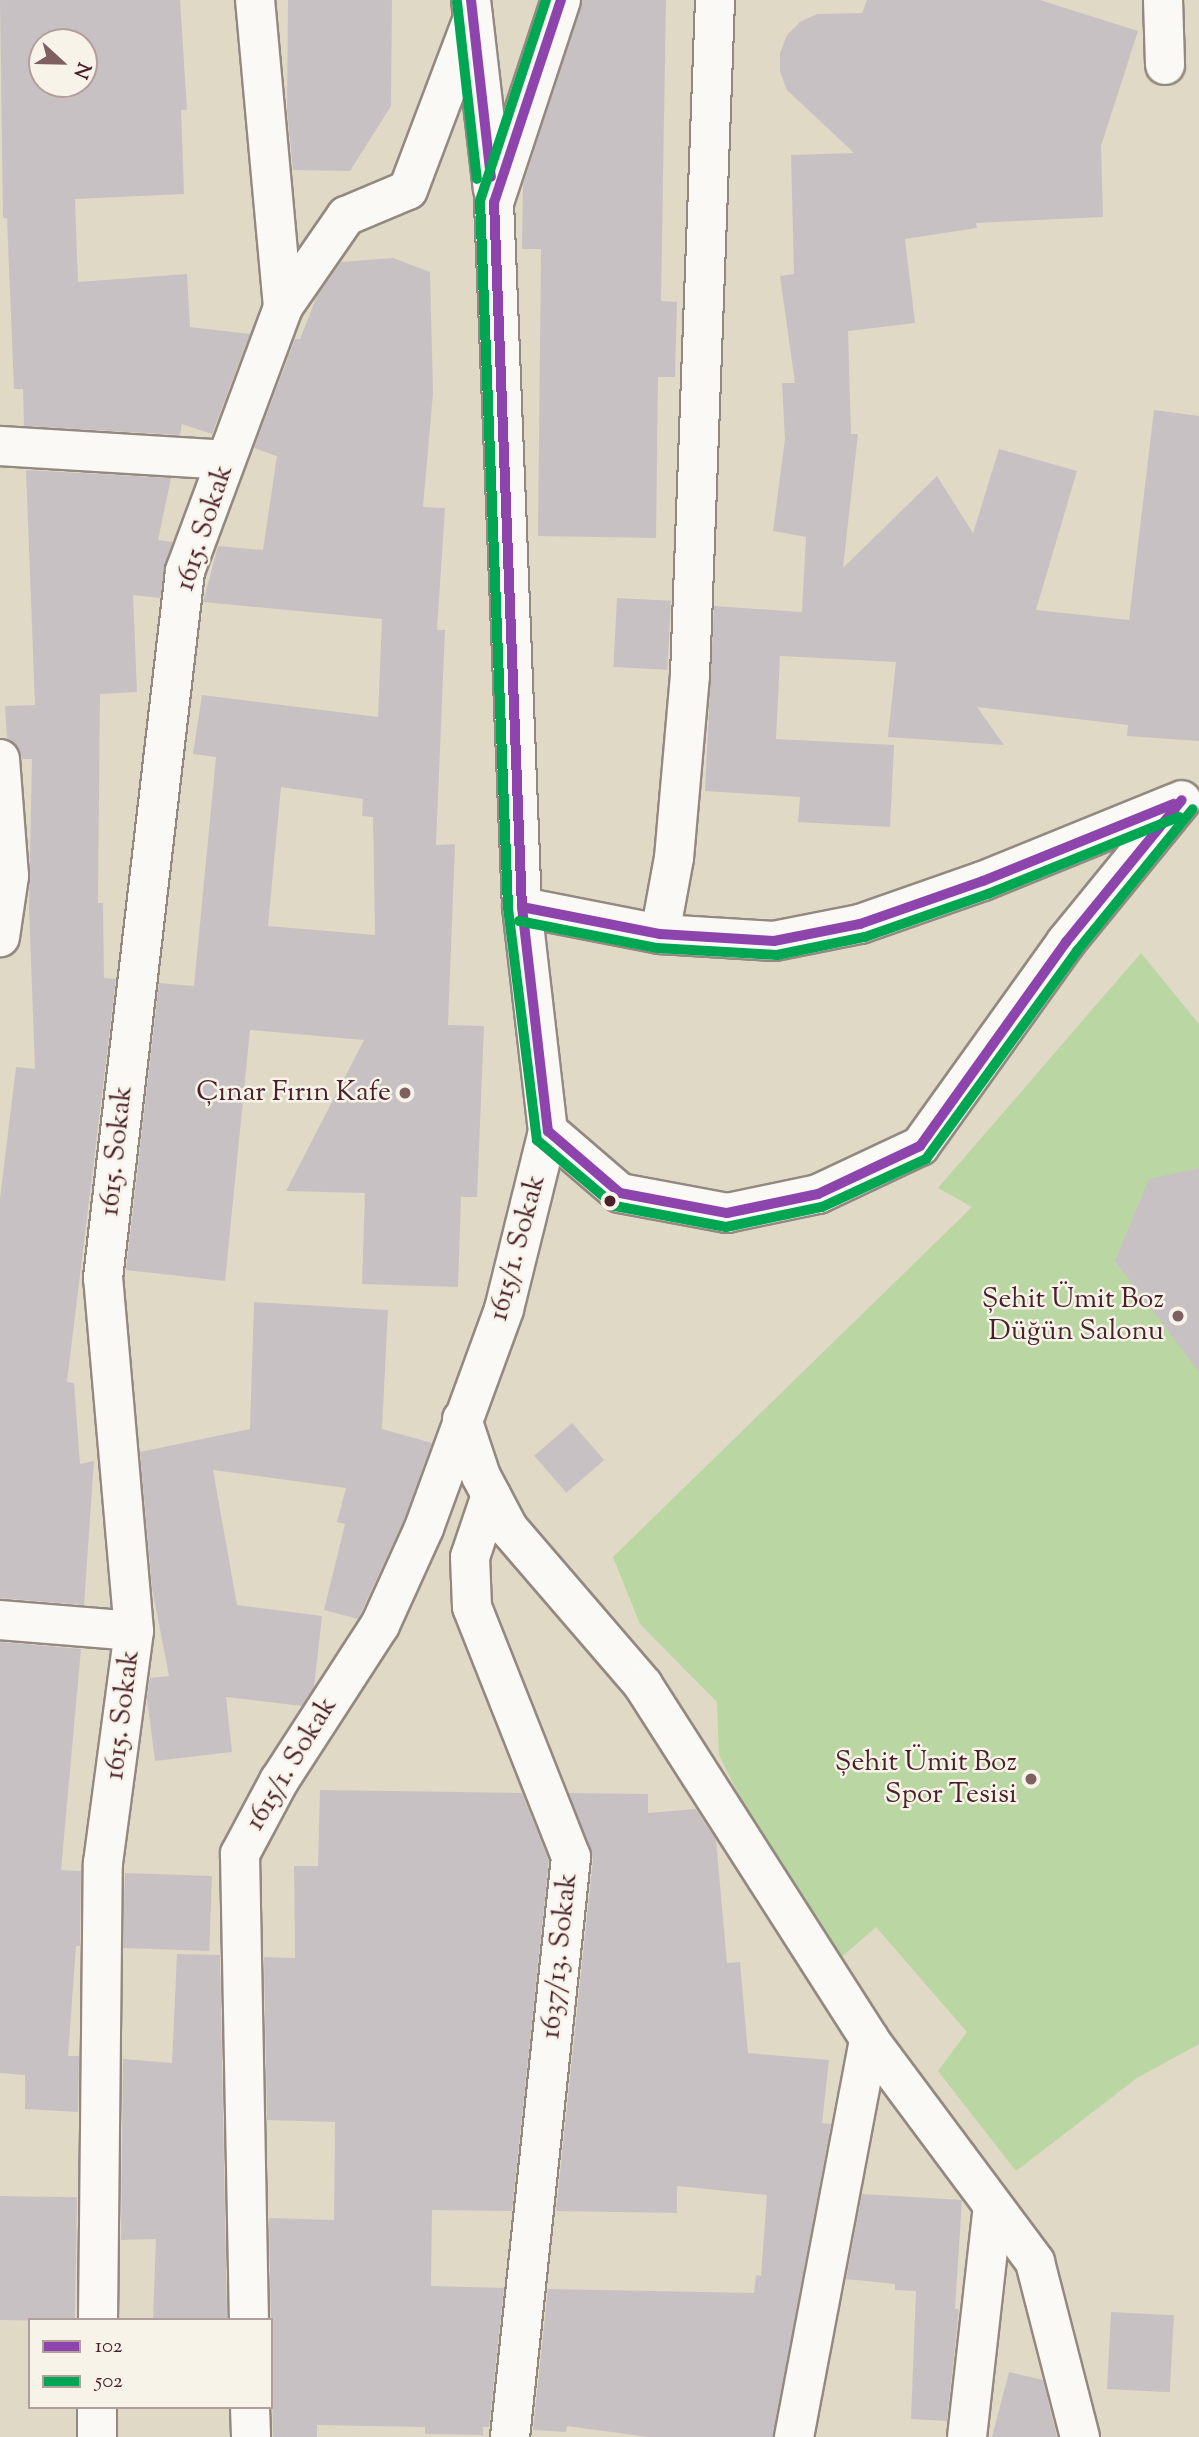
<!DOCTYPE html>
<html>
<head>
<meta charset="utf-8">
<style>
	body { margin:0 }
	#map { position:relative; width:1199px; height:2437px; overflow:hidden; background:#e0d9c5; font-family:"Sorts Mill Goudy",serif }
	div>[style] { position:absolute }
	.green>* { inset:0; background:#bad6a2 }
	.building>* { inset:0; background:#c8c1c4; transform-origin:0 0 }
	.roads { filter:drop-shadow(2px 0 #948981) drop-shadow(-2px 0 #948981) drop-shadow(0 2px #948981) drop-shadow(0 -2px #948981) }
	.minor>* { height:38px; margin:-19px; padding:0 19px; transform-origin:19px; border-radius:19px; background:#faf9f6 }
	.tertiary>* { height:38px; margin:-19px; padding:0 19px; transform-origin:19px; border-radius:19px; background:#faf9f6 }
	.secondary>* { height:38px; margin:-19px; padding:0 19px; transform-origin:19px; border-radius:19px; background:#faf9f6 }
	.bus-1>* { height:10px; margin:-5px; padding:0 5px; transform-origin:5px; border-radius:5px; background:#8e44ad }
	.bus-2>* { height:10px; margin:-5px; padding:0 5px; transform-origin:5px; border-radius:5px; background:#00a651 }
	.dots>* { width:19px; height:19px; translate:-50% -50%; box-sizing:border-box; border:4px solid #f7f3e8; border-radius:50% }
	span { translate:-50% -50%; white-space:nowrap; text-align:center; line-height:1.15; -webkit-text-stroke:5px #f7f3e8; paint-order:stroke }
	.street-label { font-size:28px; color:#4a1f2b }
	.poi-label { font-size:28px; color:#4a1f2b }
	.right { translate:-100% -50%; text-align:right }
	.legend { position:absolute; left:28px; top:2318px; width:245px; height:91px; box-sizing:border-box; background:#f7f3e8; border:2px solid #b29e9c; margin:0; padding:9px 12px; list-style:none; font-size:21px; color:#4a1f2b }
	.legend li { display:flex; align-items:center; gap:14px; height:35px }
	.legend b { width:35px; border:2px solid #b29e9c }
	.north { position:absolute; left:28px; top:28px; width:70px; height:70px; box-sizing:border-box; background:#f7f3e8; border:2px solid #b29e9c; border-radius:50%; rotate:112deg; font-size:19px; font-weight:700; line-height:28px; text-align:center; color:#4a1f2b }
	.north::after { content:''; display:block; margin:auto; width:24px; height:32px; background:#7e6061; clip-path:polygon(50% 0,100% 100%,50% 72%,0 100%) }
</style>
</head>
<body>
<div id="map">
	<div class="green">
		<div style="clip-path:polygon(1141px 953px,1199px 1024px,1199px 2044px,1137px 2078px,1016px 2171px,938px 2071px,967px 2032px,876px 1927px,838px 1960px,804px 1925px,719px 1755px,717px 1702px,640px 1624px,613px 1557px,972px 1207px,938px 1188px)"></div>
	</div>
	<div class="building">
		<div style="clip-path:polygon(evenodd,0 0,180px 0,187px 110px,181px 110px,184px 194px,75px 199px,78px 282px,187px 274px,190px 327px,250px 334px,212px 434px,182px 424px,180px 435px,24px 426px,23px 389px,14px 389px,7px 218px,3px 218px,0 0,42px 42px,84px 42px,84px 84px,42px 84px,42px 42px)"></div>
		<div style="clip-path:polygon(288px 0,392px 0,391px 106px,350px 171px,293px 170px,287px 110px)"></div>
		<div style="clip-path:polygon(582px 0,666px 0,661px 301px,677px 302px,675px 377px,658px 377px,656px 538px,538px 536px,541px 249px,522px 249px,523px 185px)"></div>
		<div style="clip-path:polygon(867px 0,1040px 0,1138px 31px,1101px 146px,1103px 217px,976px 223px,977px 228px,905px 239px,915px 323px,848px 331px,851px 434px,858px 434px,843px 568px,937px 476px,973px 533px,999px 449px,1077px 471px,1036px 610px,1129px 620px,1154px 410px,1199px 416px,1199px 741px,1127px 736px,1128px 725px,977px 707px,1004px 745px,888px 737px,896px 662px,780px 656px,776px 739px,894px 745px,890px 827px,798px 822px,800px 797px,705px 791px,714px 606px,802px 612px,806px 537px,773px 531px,785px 439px,782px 383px,795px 383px,780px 276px,794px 274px,791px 155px,854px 153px,787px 90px,780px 72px,780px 53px,787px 35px,800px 22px,817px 14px,862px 13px)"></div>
		<div style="clip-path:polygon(evenodd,393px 258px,430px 272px,433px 393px,423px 507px,445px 508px,437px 630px,445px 630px,436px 845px,455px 844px,448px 1025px,484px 1026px,477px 1197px,461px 1197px,458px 1287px,362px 1284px,365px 1193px,286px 1191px,364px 1040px,250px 1030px,225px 1281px,126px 1270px,159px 983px,194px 986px,216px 757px,193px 754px,202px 695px,378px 717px,382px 619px,203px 602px,218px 546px,263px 550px,277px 456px,254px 448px,295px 339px,300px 339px,317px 296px,341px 262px,393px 258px,281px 787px,363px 799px,362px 816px,373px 817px,375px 935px,268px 926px,281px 787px)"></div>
		<div style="clip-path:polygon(26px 470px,171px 478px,158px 540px,173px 542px,160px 598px,133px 595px,137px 692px,100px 694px,98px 903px,103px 903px,104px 978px,116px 979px,67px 1382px,74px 1383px,80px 1464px,94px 1461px,84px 1605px,0 1598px,0 1199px,16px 1067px,35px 1069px,29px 907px,32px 759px,22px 759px,18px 746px,7px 739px,5px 706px,35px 705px)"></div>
		<div style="left:617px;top:598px;width:54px;height:69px;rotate:3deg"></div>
		<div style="clip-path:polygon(1199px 1168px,1199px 1372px,1115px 1261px,1149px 1179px)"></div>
		<div style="clip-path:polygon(254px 1302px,388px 1310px,382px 1429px,432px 1443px,404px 1520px,358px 1619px,324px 1610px,345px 1524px,337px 1522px,346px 1488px,213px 1470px,237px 1605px,322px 1616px,314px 1687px,302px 1706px,226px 1697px,232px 1752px,155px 1761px,147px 1698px,150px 1678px,169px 1676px,152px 1588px,140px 1452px,250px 1429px)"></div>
		<div style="left:572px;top:1423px;width:49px;height:50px;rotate:49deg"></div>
		<div style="clip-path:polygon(0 1642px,81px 1649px,61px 1870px,81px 1871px,80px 1946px,76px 1946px,68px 2056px,79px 2056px,78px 2112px,25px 2109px,25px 2075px,0 2073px)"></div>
		<div style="clip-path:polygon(320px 1790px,522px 1793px,549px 1860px,512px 2211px,432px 2210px,431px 2286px,504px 2288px,489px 2427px,483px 2427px,483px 2435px,425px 2434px,425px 2427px,317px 2425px,317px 2437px,273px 2437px,269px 2218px,334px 2220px,335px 2122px,267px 2120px,264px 1957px,295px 1958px,294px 1866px,318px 1866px)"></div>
		<div style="clip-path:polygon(569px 1793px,648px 1794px,648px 1813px,696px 1809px,716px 1840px,727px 1963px,740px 1962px,748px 2053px,829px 2060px,822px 2123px,831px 2124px,773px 2437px,648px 2437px,567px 2426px,566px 2432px,533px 2430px,548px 2289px,754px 2293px,756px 2275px,761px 2276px,767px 2195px,677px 2186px,677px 2213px,556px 2211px,593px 1859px)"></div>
		<div style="left:125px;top:1873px;width:87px;height:75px;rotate:2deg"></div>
		<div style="clip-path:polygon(177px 1954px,220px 1955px,227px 2320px,153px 2320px,156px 2239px,121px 2240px,123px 2059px,172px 2063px)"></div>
		<div style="clip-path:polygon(862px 2194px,962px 2200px,955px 2309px,959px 2309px,947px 2421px,911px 2419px,916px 2291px,895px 2290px,895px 2284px,846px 2279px)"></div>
		<div style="left:0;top:2196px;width:77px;height:124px;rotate:1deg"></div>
		<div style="left:1111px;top:2312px;width:63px;height:77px;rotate:3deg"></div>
		<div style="clip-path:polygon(1009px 2372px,1043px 2380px,1057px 2437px,992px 2437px)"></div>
	</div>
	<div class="roads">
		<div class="minor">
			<div style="left:1163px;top:0;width:65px;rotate:88.2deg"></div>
			<div style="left:283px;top:307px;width:111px;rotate:-55.3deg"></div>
			<div style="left:346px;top:216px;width:67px;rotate:-22.8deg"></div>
			<div style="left:408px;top:190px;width:184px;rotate:-69.3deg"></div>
			<div style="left:0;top:446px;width:226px;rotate:3.5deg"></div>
			<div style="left:0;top:759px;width:117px;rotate:85.6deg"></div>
			<div style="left:9px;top:876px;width:62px;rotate:98.4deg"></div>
			<div style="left:660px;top:934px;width:77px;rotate:-79.6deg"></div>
			<div style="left:674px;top:858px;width:183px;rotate:-85deg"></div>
			<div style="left:690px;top:676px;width:676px;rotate:-87.88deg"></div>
			<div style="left:491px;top:1495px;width:65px;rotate:108.7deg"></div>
			<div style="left:470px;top:1557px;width:50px;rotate:87.7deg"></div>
			<div style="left:472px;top:1607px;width:269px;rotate:68.4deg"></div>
			<div style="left:571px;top:1857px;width:583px;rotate:96deg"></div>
			<div style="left:0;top:1620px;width:134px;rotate:4.7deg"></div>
			<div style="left:240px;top:1854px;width:466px;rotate:88.9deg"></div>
			<div style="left:98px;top:2320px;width:457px;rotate:-89.4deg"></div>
			<div style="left:103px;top:1863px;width:234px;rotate:-82.4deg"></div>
			<div style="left:134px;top:1631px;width:354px;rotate:-95deg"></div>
			<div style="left:103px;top:1278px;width:712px;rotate:-83.38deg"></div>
			<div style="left:185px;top:571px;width:282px;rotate:-69.6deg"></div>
			<div style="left:283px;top:307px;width:308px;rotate:-95.2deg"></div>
			<div style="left:250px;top:2407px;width:30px;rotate:88deg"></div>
			<div style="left:97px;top:2437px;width:30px;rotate:-90deg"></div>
			<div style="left:794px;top:2437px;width:405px;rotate:-79.3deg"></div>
		</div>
		<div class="tertiary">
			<div style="left:462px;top:1419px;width:60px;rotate:71.6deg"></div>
			<div style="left:481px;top:1476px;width:60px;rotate:62.2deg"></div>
			<div style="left:509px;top:1529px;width:206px;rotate:49.3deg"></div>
			<div style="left:643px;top:1685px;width:420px;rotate:57.4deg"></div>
			<div style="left:869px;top:2039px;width:278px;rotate:53.3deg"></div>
			<div style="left:1035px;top:2262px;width:181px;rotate:75.6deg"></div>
			<div style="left:240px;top:1854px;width:83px;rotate:-61.9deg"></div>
			<div style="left:279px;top:1781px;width:186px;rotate:-57.1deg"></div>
			<div style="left:380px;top:1625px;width:107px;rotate:-65.6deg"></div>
			<div style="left:424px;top:1528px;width:233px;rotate:-69.9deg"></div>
			<div style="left:504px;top:1309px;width:183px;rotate:-76.1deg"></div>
			<div style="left:967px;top:2437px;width:232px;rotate:-83.6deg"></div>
		</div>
		<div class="secondary">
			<div style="left:471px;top:0;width:190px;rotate:83.4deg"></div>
			<div style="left:561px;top:0;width:213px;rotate:108.3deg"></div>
			<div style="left:494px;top:202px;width:706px;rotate:87.73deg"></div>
			<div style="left:522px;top:907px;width:226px;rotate:83.4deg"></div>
			<div style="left:548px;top:1131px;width:95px;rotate:40.7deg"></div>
			<div style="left:620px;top:1193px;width:109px;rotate:10.6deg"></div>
			<div style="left:727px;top:1213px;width:93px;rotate:-11.8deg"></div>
			<div style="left:818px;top:1194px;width:113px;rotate:-25.2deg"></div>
			<div style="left:920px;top:1146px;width:251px;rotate:-54.4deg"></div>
			<div style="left:1066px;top:942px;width:183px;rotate:-50.8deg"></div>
			<div style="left:522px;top:907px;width:141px;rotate:11.1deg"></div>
			<div style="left:660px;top:934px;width:114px;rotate:3.5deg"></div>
			<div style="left:774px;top:941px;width:88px;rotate:-11.2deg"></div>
			<div style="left:860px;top:924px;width:130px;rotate:-19.3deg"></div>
			<div style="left:983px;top:881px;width:207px;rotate:-22.1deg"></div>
		</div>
	</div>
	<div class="bus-1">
		<div style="left:471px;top:0;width:178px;rotate:83.6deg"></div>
		<div style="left:561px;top:0;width:213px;rotate:108.3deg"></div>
		<div style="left:494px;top:202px;width:706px;rotate:87.73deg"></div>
		<div style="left:522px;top:907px;width:226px;rotate:83.4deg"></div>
		<div style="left:548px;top:1131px;width:95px;rotate:40.7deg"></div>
		<div style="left:620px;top:1193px;width:109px;rotate:10.6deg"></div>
		<div style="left:727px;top:1213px;width:93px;rotate:-11.8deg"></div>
		<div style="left:818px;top:1194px;width:113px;rotate:-25.2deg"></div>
		<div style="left:920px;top:1146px;width:251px;rotate:-54.4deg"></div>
		<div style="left:1066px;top:942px;width:183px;rotate:-50.8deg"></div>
		<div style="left:522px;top:907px;width:141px;rotate:11.1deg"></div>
		<div style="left:660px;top:934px;width:114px;rotate:3.5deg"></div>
		<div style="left:774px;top:941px;width:88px;rotate:-11.2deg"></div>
		<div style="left:860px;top:924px;width:130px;rotate:-19.3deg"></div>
		<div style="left:983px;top:881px;width:206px;rotate:-22deg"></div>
	</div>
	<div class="bus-2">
		<div style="left:546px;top:0;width:212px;rotate:108.2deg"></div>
		<div style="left:480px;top:201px;width:708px;rotate:87.73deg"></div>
		<div style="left:508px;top:908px;width:234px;rotate:82.9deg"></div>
		<div style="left:537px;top:1140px;width:102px;rotate:40.2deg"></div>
		<div style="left:615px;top:1206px;width:113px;rotate:10.7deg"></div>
		<div style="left:726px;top:1227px;width:98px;rotate:-11.8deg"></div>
		<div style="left:822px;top:1207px;width:115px;rotate:-24.8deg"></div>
		<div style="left:926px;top:1159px;width:257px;rotate:-54deg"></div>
		<div style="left:1077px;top:951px;width:183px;rotate:-50.8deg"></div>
		<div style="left:457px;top:2px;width:178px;rotate:83.6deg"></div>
		<div style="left:519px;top:921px;width:141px;rotate:11.1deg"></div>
		<div style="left:657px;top:948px;width:120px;rotate:3.3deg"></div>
		<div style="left:777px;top:955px;width:90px;rotate:-11.6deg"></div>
		<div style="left:865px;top:937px;width:130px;rotate:-19.3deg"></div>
		<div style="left:988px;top:894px;width:206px;rotate:-22deg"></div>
	</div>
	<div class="dots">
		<div style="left:405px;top:1093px;background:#7e6061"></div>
		<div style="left:610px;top:1201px;background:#4a1f2b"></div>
		<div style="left:1178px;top:1316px;background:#7e6061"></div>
		<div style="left:1031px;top:1779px;background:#7e6061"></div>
	</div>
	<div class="street-label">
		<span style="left:205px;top:528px;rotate:-72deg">1615. Sokak</span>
		<span style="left:117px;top:1151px;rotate:-84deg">1615. Sokak</span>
		<span style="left:518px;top:1248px;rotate:-75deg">1615/1. Sokak</span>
		<span style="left:123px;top:1715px;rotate:-83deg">1615. Sokak</span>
		<span style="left:292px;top:1764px;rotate:-59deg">1615/1. Sokak</span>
		<span style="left:560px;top:1956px;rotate:-84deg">1637/13. Sokak</span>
	</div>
	<div class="poi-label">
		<span class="right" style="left:391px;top:1093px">Çınar Fırın Kafe</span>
		<span class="right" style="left:1164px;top:1316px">Şehit Ümit Boz<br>Düğün Salonu</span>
		<span class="right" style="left:1017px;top:1779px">Şehit Ümit Boz<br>Spor Tesisi</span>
	</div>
	<ul class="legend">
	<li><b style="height:9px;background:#8e44ad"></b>102</li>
	<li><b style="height:9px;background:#00a651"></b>502</li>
	</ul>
	<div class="north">N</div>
</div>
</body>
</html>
